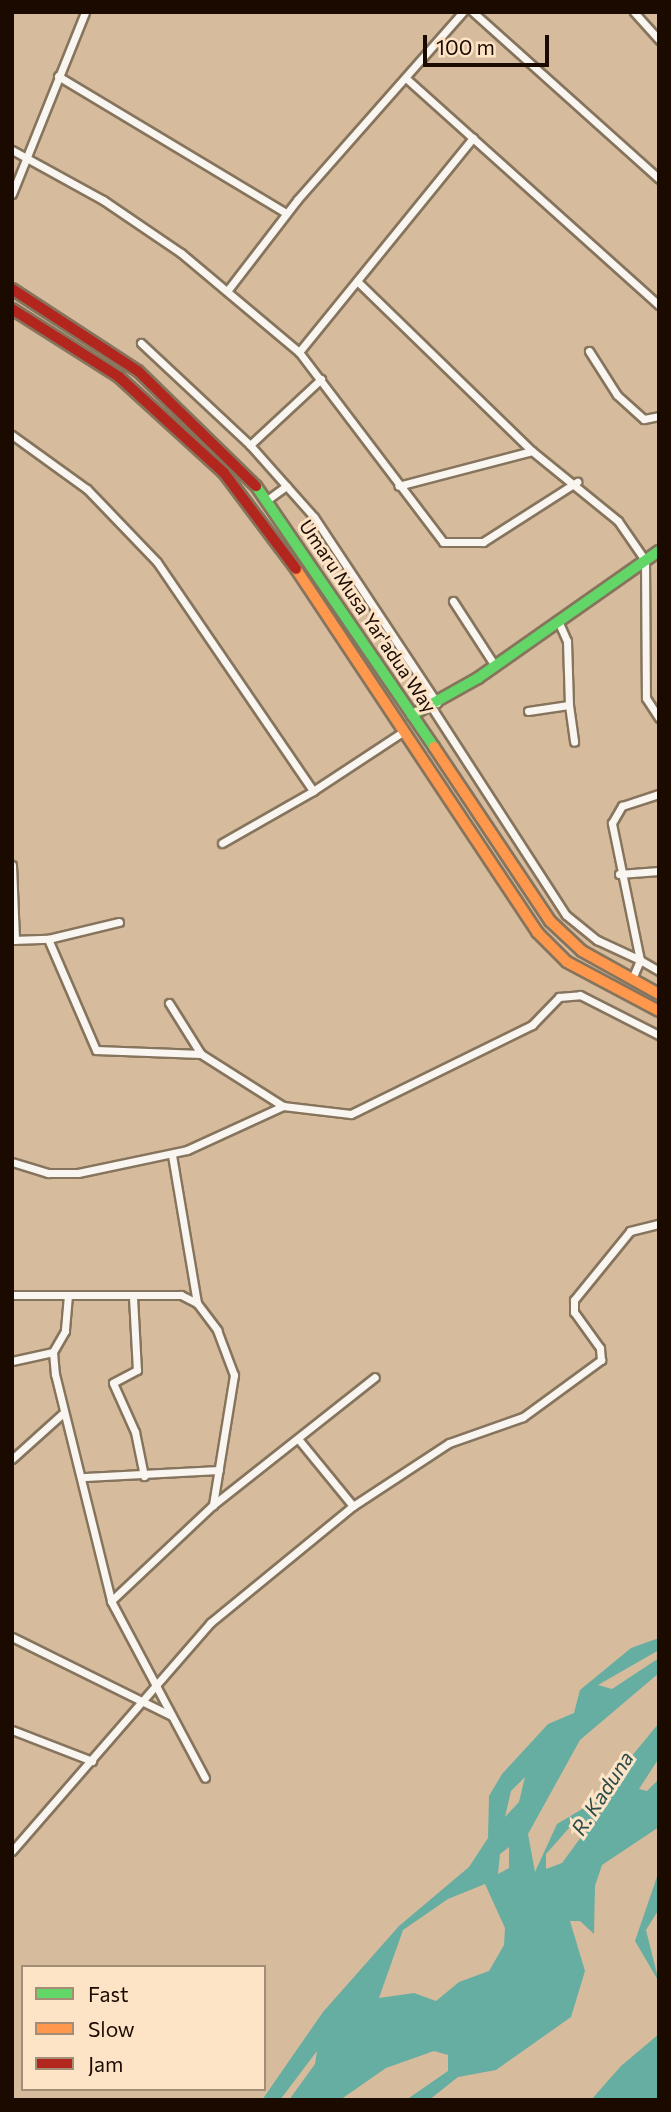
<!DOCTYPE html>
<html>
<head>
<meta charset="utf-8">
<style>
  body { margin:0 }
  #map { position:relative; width:671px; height:2112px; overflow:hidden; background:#d6bb9c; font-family:Commissioner,sans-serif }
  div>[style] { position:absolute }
  .water>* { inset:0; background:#67aea2 }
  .roads { filter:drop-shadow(2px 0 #86745d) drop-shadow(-2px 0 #86745d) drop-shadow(0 2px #86745d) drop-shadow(0 -2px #86745d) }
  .street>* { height:7px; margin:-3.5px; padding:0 3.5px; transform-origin:3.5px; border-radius:3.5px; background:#f9f5f0 }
  .fast>* { height:10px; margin:-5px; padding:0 5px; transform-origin:5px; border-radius:5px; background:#63d668 }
  .slow>* { height:10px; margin:-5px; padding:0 5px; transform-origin:5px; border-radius:5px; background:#ff974d }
  .jam>* { height:10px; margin:-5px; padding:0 5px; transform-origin:5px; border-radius:5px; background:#b3261e }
  span { translate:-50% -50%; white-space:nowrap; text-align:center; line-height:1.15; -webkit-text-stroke:6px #fde4c7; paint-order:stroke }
  .street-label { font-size:19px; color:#1b0a00 }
  .water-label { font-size:21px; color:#2a4b4a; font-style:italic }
  .frame { position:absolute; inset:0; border:14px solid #1b0a00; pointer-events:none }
  .legend { position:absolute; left:21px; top:1965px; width:245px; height:126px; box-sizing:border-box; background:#fde4c7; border:2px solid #a38d77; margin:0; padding:9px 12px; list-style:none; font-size:21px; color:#1b0a00 }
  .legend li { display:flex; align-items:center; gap:14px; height:35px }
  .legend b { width:35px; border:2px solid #a38d77 }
  .scale { position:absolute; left:423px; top:35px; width:126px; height:32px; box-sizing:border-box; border:4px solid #1b0a00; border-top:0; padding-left:9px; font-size:21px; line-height:24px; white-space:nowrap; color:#1b0a00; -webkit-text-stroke:5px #fde4c7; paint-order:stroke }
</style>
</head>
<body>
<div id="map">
  <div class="water">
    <div style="clip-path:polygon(evenodd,659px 1638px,659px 1650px,598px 1685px,612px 1689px,659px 1658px,659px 1673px,580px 1740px,528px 1834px,535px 1872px,557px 1824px,594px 1802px,659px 1723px,659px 1758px,639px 1789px,647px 1791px,659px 1779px,659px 1827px,602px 1865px,595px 1886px,594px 1934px,580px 1921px,570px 1921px,585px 1971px,571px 2017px,496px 2070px,458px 2077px,429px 2100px,406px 2100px,448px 2071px,448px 2055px,434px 2051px,386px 2068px,340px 2100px,289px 2100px,315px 2064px,317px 2051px,280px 2100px,262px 2100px,323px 2012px,399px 1926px,469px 1867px,488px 1838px,489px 1796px,502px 1774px,548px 1724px,574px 1713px,580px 1690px,631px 1648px,659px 1638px,525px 1777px,519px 1802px,505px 1817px,511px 1791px,525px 1777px,659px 1638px,577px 1819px,587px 1821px,584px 1833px,562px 1863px,546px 1869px,546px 1854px,577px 1819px,659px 1638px,509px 1847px,509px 1868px,498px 1874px,500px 1854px,509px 1847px,659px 1638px,485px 1884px,505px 1928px,504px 1945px,489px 1971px,459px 1982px,436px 2001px,414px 1993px,379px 1998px,403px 1930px,448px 1899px,485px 1884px)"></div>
    <div style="clip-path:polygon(659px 1871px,659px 1909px,646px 1930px,659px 1982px,635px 1941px)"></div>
    <div style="clip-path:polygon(659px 2034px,659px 2100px,591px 2100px,621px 2066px)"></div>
  </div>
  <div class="roads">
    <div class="street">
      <div style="left:473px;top:12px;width:250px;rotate:41.9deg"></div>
      <div style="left:634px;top:12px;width:38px;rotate:48deg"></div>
      <div style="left:58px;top:76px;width:266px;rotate:31deg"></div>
      <div style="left:408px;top:80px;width:337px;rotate:41.9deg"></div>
      <div style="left:12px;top:150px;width:104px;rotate:28.8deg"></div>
      <div style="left:103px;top:200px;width:94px;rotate:34.2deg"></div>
      <div style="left:181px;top:253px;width:154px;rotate:40deg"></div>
      <div style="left:299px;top:352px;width:238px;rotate:52.8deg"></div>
      <div style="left:443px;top:542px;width:40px"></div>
      <div style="left:483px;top:542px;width:112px;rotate:-32.6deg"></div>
      <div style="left:12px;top:194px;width:196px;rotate:-68.1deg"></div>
      <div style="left:357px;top:281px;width:244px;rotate:44.2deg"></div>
      <div style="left:532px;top:451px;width:138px;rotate:165.4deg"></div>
      <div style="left:227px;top:291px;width:115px;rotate:-52.4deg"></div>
      <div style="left:297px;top:200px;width:251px;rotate:-48.6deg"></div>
      <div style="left:141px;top:343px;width:149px;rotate:43.1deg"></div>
      <div style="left:250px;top:445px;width:96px;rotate:48.4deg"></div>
      <div style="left:314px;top:517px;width:223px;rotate:56.5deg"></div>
      <div style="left:589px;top:351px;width:52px;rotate:57.5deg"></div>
      <div style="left:617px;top:395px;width:36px;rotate:42deg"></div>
      <div style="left:644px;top:419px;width:15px;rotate:-11deg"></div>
      <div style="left:299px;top:352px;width:276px;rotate:-50.9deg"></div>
      <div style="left:12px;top:435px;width:92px;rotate:35.8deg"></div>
      <div style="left:87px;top:489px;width:101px;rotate:46.2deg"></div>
      <div style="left:157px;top:562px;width:277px;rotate:55.7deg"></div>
      <div style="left:313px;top:791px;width:109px;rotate:-33.4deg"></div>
      <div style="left:250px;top:445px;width:97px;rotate:-42.9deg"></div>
      <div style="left:532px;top:451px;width:111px;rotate:39.1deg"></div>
      <div style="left:618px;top:521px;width:47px;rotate:55.3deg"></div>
      <div style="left:645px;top:560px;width:138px;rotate:89.6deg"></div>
      <div style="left:646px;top:698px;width:24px;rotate:57deg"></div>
      <div style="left:267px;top:500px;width:24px;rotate:-36deg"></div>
      <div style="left:453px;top:601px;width:77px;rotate:57.1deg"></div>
      <div style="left:569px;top:705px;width:37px;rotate:82deg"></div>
      <div style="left:434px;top:711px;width:243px;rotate:57.1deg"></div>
      <div style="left:566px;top:915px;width:40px;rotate:39deg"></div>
      <div style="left:597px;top:940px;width:47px;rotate:24.9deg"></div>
      <div style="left:640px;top:960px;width:140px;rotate:-101.6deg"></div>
      <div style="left:612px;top:823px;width:20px;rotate:-60deg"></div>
      <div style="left:622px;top:806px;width:39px;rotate:-18deg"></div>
      <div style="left:528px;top:711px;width:41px;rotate:-8.3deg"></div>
      <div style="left:569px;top:705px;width:64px;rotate:-91.8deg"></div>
      <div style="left:567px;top:641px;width:17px;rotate:-114deg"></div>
      <div style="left:222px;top:843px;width:105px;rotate:-29.7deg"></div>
      <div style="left:12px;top:865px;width:75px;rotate:87.7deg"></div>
      <div style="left:619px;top:874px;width:40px;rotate:-4.3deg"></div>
      <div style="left:48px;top:939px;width:121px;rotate:66.6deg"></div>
      <div style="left:96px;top:1050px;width:105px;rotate:2.2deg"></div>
      <div style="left:12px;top:940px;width:36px;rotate:-2deg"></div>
      <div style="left:48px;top:939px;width:73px;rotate:-13.5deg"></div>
      <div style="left:632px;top:979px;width:21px;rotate:-67deg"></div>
      <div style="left:640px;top:960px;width:22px;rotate:30deg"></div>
      <div style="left:169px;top:1003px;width:60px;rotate:57.9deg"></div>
      <div style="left:201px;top:1054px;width:97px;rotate:32.4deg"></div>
      <div style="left:172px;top:1155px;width:150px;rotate:80.4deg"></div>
      <div style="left:12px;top:1162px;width:38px;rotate:17deg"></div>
      <div style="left:48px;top:1173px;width:30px"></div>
      <div style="left:78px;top:1173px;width:111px;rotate:-11.9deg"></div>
      <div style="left:187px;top:1150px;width:106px;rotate:-24.6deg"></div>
      <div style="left:283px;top:1106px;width:68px;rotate:6.7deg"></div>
      <div style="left:351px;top:1114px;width:202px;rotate:-26.2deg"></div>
      <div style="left:532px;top:1025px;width:39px;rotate:-46deg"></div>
      <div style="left:559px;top:997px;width:21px;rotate:-5deg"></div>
      <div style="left:580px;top:995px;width:89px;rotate:26.9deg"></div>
      <div style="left:12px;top:1295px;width:169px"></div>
      <div style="left:181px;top:1295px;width:18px;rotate:27deg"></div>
      <div style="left:197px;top:1303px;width:34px;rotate:53deg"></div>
      <div style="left:217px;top:1330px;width:48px;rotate:69.3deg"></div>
      <div style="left:234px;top:1375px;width:132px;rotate:99.2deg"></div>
      <div style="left:68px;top:1295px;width:36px;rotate:95deg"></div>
      <div style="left:65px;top:1331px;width:24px;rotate:120deg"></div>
      <div style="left:53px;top:1352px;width:22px;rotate:85deg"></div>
      <div style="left:55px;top:1374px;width:234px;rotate:76.1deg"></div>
      <div style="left:111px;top:1601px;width:200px;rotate:62deg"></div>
      <div style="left:133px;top:1297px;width:73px;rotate:86.9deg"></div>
      <div style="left:137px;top:1370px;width:27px;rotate:152deg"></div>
      <div style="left:113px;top:1383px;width:54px;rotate:65.8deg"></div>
      <div style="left:135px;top:1432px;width:45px;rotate:78.4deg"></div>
      <div style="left:12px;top:1361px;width:42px;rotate:-12.4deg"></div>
      <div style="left:299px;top:1440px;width:85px;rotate:50.7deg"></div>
      <div style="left:12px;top:1459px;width:69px;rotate:-42deg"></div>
      <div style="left:85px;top:1477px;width:134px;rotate:-3deg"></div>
      <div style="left:111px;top:1601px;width:140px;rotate:-43.3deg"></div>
      <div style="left:213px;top:1505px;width:206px;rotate:-38.3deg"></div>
      <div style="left:12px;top:1637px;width:178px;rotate:26.3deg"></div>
      <div style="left:12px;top:1730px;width:86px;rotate:21.2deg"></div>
      <div style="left:12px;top:1851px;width:302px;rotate:-49deg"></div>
      <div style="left:210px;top:1623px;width:185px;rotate:-39.3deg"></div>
      <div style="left:353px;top:1506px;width:115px;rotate:-33.3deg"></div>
      <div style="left:449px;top:1443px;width:78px;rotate:-19.4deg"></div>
      <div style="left:523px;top:1417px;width:97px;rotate:-36.2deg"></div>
      <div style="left:601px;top:1360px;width:12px;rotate:-95deg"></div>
      <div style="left:600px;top:1348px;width:44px;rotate:-125.8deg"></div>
      <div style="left:574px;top:1312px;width:12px;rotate:-90deg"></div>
      <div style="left:574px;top:1300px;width:89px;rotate:-50.9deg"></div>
      <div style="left:630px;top:1231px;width:30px;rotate:-14deg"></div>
    </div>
    <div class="fast">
      <div style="left:256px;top:486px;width:316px;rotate:55.7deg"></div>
      <div style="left:412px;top:715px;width:76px;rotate:-29.3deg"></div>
      <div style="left:478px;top:678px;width:221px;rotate:-35.1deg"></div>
    </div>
    <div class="slow">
      <div style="left:296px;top:569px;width:436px;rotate:56.4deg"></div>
      <div style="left:537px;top:932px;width:42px;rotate:45deg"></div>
      <div style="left:567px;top:962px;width:104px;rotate:28deg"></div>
      <div style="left:434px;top:747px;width:209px;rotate:56.3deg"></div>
      <div style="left:550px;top:921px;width:44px;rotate:43.2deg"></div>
      <div style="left:582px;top:951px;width:88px;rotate:29.2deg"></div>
    </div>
    <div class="jam">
      <div style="left:12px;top:289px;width:150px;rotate:33.1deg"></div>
      <div style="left:138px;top:371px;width:165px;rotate:44.3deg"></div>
      <div style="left:12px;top:309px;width:127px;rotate:32.4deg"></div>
      <div style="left:119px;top:377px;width:142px;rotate:42.4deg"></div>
      <div style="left:224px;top:473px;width:120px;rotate:53.1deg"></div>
    </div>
  </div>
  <div class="street-label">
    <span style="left:368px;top:616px;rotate:56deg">Umaru Musa Yar'adua Way</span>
  </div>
  <div class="water-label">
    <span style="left:602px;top:1793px;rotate:-57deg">R. Kaduna</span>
  </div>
  <div class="frame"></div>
  <ul class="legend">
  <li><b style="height:9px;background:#63d668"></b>Fast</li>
  <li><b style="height:9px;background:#ff974d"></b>Slow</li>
  <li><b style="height:9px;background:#b3261e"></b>Jam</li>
  </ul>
  <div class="scale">100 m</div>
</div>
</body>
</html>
